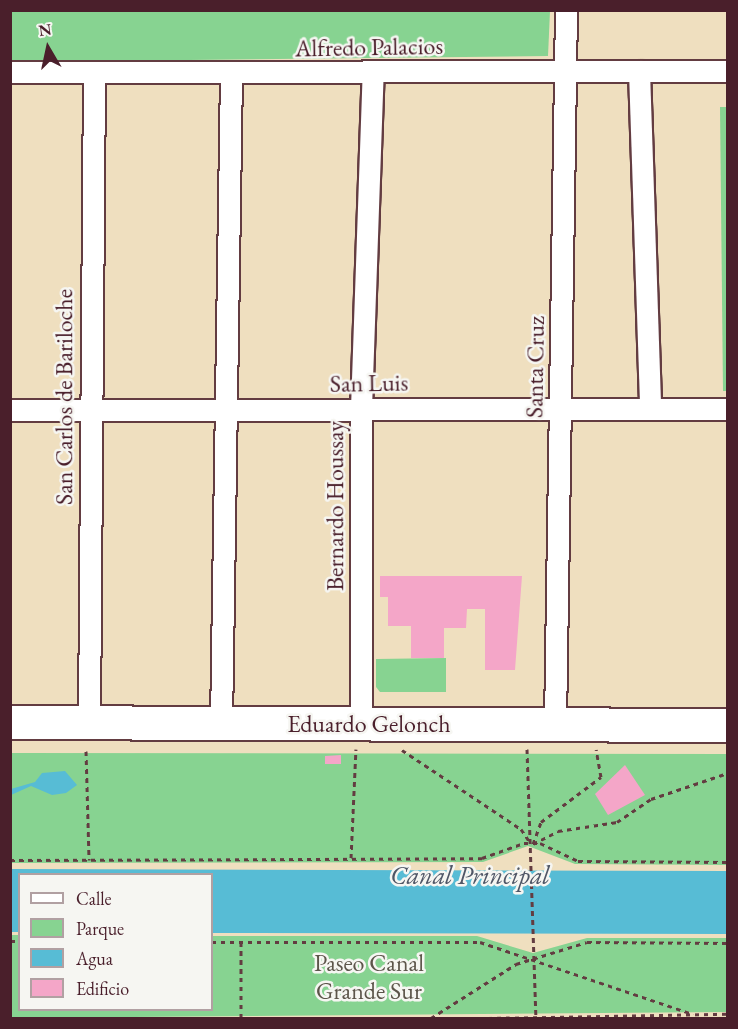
<!DOCTYPE html>
<html>
<head>
<meta charset="utf-8">
<style>
  body { margin:0 }
  #map { position:relative; width:738px; height:1029px; overflow:hidden; background:#efdfbf; font-family:"EB Garamond",serif }
  div>[style] { position:absolute }
  .green>* { inset:0; background:#87d391 }
  .water>* { inset:0; background:#57bcd5 }
  .building>* { inset:0; background:#f4a6c8 }
  .path>* { height:3px; margin-top:-1.5px; transform-origin:0; background:repeating-linear-gradient(90deg,#633c41 0 4.5px,transparent 0 9px) }
  .roads { filter:drop-shadow(2px 0 #633c41) drop-shadow(-2px 0 #633c41) drop-shadow(0 2px #633c41) drop-shadow(0 -2px #633c41) }
  .street>* { height:21px; margin:-10.5px; padding:0 10.5px; transform-origin:10.5px; border-radius:10.5px; background:#fff }
  .primary>* { height:33px; margin:-16.5px; padding:0 16.5px; transform-origin:16.5px; border-radius:16.5px; background:#fff }
  span { translate:-50% -50%; white-space:nowrap; text-align:center; line-height:1.15; -webkit-text-stroke:5px #f6f6f2; paint-order:stroke }
  .street-label { font-size:24px; color:#4a1f2b }
  .park-label { font-size:24px; color:#5c554a }
  .water-label { font-size:26px; color:#4f5666; font-style:italic }
  .frame { position:absolute; inset:0; border:12px solid #4a1f2b; pointer-events:none }
  .legend { position:absolute; left:18px; top:873px; width:195px; height:138px; box-sizing:border-box; background:#f6f6f2; border:2px solid #b1a0a2; margin:0; padding:8px 10px; list-style:none; font-size:18px; color:#4a1f2b }
  .legend li { display:flex; align-items:center; gap:12px; height:30px }
  .legend b { width:30px; border:2px solid #b1a0a2 }
  .north { position:absolute; left:18px; top:18px; width:60px; height:60px; -webkit-text-stroke:4px #f6f6f2; paint-order:stroke; rotate:351deg; font-size:16px; font-weight:700; line-height:24px; text-align:center; color:#4a1f2b }
  .north::after { content:''; display:block; margin:auto; width:21px; height:27px; background:#4a1f2b; clip-path:polygon(50% 0,100% 100%,50% 72%,0 100%) }
</style>
</head>
<body>
<div id="map">
  <div class="green">
    <div style="clip-path:polygon(10px 11px,550px 11px,548px 56px,11px 62px)"></div>
    <div style="clip-path:polygon(720px 107px,728px 107px,727px 391px,723px 391px)"></div>
    <div style="clip-path:polygon(446px 658px,446px 692px,380px 692px,376px 687px,376px 659px)"></div>
    <div style="clip-path:polygon(11px 753px,727px 754px,727px 865px,575px 864px,528px 846px,483px 862px,11px 863px)"></div>
    <div style="clip-path:polygon(11px 935px,19px 935px,20px 1010px,212px 1010px,212px 936px,477px 936px,533px 953px,587px 938px,727px 938px,727px 1012px,11px 1018px)"></div>
  </div>
  <div class="water">
    <div style="clip-path:polygon(65px 771px,77px 785px,66px 793px,52px 795px,31px 786px,11px 795px,11px 789px,35px 782px,42px 773px)"></div>
    <div style="clip-path:polygon(10px 869px,727px 871px,727px 934px,212px 933px,212px 874px,20px 874px,19px 932px,11px 932px)"></div>
  </div>
  <div class="building">
    <div style="clip-path:polygon(380px 576px,522px 576px,515px 670px,485px 670px,485px 609px,467px 609px,466px 628px,444px 628px,444px 658px,411px 658px,411px 626px,388px 626px,388px 597px,380px 597px)"></div>
    <div style="clip-path:polygon(341px 755px,341px 764px,325px 764px,325px 756px)"></div>
    <div style="clip-path:polygon(625px 765px,645px 795px,608px 815px,595px 794px)"></div>
  </div>
  <div class="path">
    <div style="left:527px;top:749px;width:267px;rotate:88.1deg"></div>
    <div style="left:402px;top:750px;width:143px;rotate:33.6deg"></div>
    <div style="left:521px;top:829px;width:18px;rotate:56deg"></div>
    <div style="left:86px;top:751px;width:109px;rotate:88.4deg"></div>
    <div style="left:533px;top:844px;width:28px;rotate:-27deg"></div>
    <div style="left:558px;top:831px;width:60px;rotate:-8.7deg"></div>
    <div style="left:617px;top:822px;width:41px;rotate:-34.1deg"></div>
    <div style="left:651px;top:799px;width:81px;rotate:-18.7deg"></div>
    <div style="left:533px;top:844px;width:23px;rotate:-70deg"></div>
    <div style="left:541px;top:822px;width:75px;rotate:-36.9deg"></div>
    <div style="left:601px;top:777px;width:28px;rotate:-100deg"></div>
    <div style="left:351px;top:858px;width:109px;rotate:-87.4deg"></div>
    <div style="left:10px;top:860px;width:472px;rotate:-0.2deg"></div>
    <div style="left:482px;top:858px;width:45px;rotate:-19.7deg"></div>
    <div style="left:524px;top:843px;width:16px"></div>
    <div style="left:540px;top:843px;width:42px;rotate:25.3deg"></div>
    <div style="left:578px;top:861px;width:150px;rotate:0.4deg"></div>
    <div style="left:10px;top:941px;width:10px"></div>
    <div style="left:212px;top:942px;width:268px"></div>
    <div style="left:480px;top:942px;width:225px;rotate:18.7deg"></div>
    <div style="left:241px;top:1018px;width:76px;rotate:-90deg"></div>
    <div style="left:431px;top:1018px;width:101px;rotate:-32.4deg"></div>
    <div style="left:516px;top:964px;width:74px;rotate:-17.2deg"></div>
    <div style="left:587px;top:942px;width:141px;rotate:0.4deg"></div>
    <div style="left:488px;top:1018px;width:240px;rotate:-1deg"></div>
  </div>
  <div class="roads">
    <div class="street">
      <div style="left:639px;top:71px;width:334px;rotate:88.1deg"></div>
      <div style="left:10px;top:72px;width:718px;rotate:-0.08deg"></div>
      <div style="left:10px;top:410px;width:718px;rotate:-0.08deg"></div>
      <div style="left:89px;top:723px;width:651px;rotate:-89.56deg"></div>
      <div style="left:221px;top:724px;width:649px;rotate:-89.12deg"></div>
      <div style="left:361px;top:724px;width:316px;rotate:-90deg"></div>
      <div style="left:361px;top:408px;width:336px;rotate:-88deg"></div>
      <div style="left:555px;top:724px;width:714px;rotate:-89.12deg"></div>
    </div>
    <div class="primary">
      <div style="left:10px;top:722px;width:718px;rotate:0.24deg"></div>
    </div>
  </div>
  <div class="street-label">
    <span style="left:369px;top:47px;rotate:-1deg">Alfredo Palacios</span>
    <span style="left:535px;top:367px;rotate:-89deg">Santa Cruz</span>
    <span style="left:369px;top:383px;rotate:-1deg">San Luis</span>
    <span style="left:64px;top:397px;rotate:-90deg">San Carlos de Bariloche</span>
    <span style="left:335px;top:506px;rotate:-90deg">Bernardo Houssay</span>
    <span style="left:369px;top:724px">Eduardo Gelonch</span>
  </div>
  <div class="park-label">
    <span style="left:369px;top:977px">Paseo Canal<br>Grande Sur</span>
  </div>
  <div class="water-label">
    <span style="left:470px;top:876px">Canal Principal</span>
  </div>
  <div class="frame"></div>
  <ul class="legend">
  <li><b style="height:8px;background:#fff"></b>Calle</li>
  <li><b style="height:16px;background:#87d391"></b>Parque</li>
  <li><b style="height:16px;background:#57bcd5"></b>Agua</li>
  <li><b style="height:16px;background:#f4a6c8"></b>Edificio</li>
  </ul>
  <div class="north">N</div>
</div>
</body>
</html>
